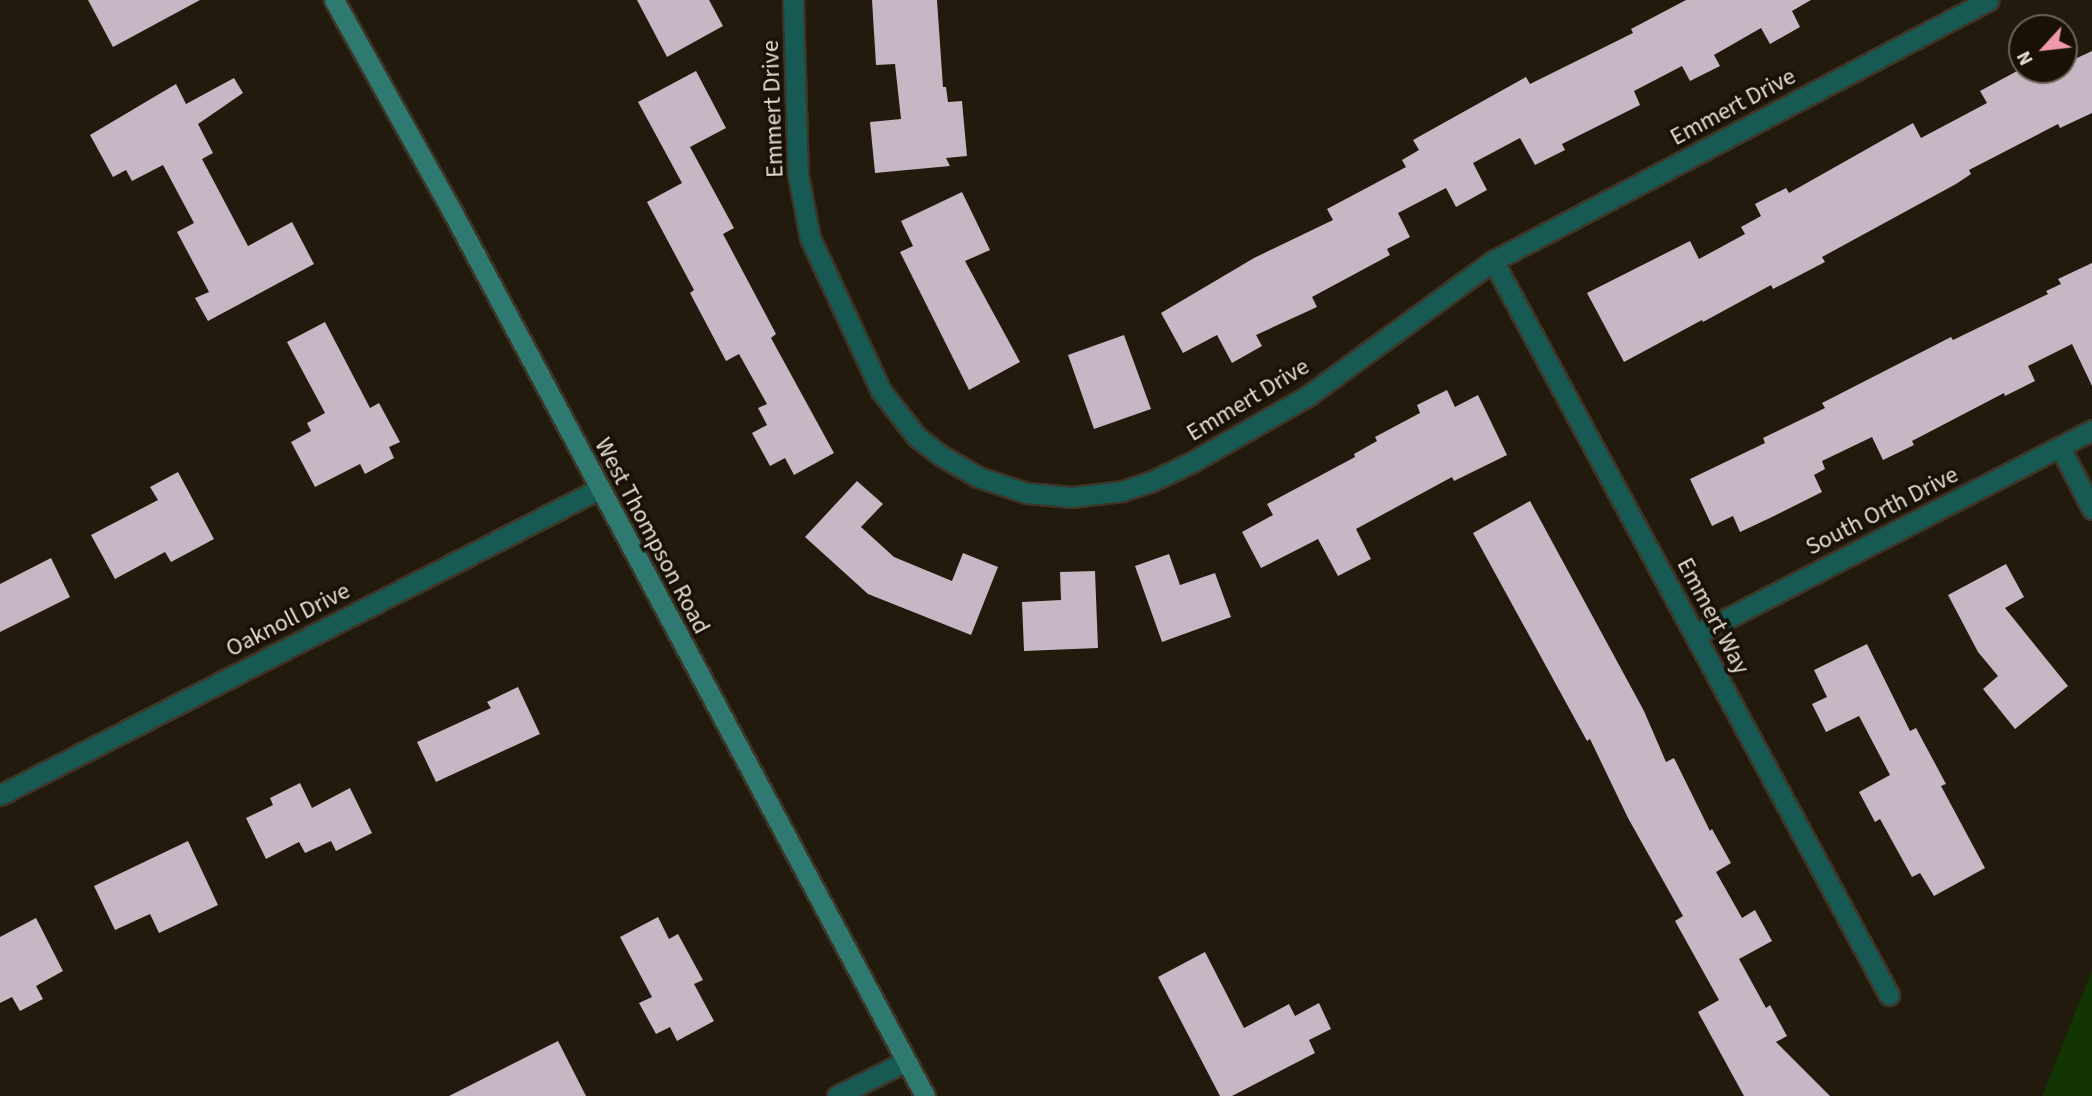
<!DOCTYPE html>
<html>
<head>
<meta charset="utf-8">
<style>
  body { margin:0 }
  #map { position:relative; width:2092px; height:1096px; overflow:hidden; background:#221a0c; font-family:"Source Sans 3",sans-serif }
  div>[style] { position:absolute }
  .green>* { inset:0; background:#133503 }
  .building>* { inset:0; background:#c7b6c3 }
  .roads { filter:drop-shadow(2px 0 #3d3528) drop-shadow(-2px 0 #3d3528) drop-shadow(0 2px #3d3528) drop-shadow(0 -2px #3d3528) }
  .minor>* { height:19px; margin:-9.5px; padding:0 9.5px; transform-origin:9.5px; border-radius:9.5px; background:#165a53 }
  .secondary>* { height:19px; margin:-9.5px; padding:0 9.5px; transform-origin:9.5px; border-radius:9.5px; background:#2e7a70 }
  span { translate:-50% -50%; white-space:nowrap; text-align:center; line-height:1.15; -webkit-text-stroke:7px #191105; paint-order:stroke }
  .street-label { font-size:24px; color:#e3ddd4 }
  .north { position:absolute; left:2008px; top:14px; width:70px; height:70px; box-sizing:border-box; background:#191105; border:2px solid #6a6358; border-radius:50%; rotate:243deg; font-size:19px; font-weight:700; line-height:28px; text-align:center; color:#e3ddd4 }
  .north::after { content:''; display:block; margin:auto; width:24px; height:32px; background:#f29aad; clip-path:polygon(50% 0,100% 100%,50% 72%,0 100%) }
</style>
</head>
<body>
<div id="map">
  <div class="green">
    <div style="clip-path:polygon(2092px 970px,2092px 1096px,2042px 1096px)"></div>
  </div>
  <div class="building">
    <div style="clip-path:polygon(88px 0,200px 0,113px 47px)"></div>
    <div style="clip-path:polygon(637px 0,709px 0,723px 26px,667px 57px)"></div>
    <div style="clip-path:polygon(872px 0,937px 0,943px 87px,946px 87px,948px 102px,962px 101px,967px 156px,946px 158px,950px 166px,875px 173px,870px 122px,901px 119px,895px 64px,876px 65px)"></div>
    <div style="clip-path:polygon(1686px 0,1811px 0,1792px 11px,1800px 27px,1770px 44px,1761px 28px,1714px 55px,1720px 66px,1690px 81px,1682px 66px,1634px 91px,1640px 105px,1562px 144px,1565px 150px,1535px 165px,1520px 138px,1473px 163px,1487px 190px,1456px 207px,1446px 188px,1398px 213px,1410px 237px,1387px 249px,1390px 255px,1312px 297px,1317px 307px,1256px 335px,1262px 346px,1232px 363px,1217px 335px,1183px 353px,1161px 313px,1254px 258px,1333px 220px,1327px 209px,1406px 167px,1402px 160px,1419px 150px,1413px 140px,1526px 77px,1530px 84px,1633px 33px,1631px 29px)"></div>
    <div style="clip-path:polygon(2092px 51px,2092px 113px,2060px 128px,2058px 124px,1969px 170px,1971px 174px,1956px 184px,1822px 257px,1825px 262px,1773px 289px,1771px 285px,1703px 322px,1702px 320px,1624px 362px,1587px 293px,1690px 241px,1699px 259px,1745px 234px,1741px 227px,1761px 216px,1755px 204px,1786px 188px,1789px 193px,1913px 123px,1921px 138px,1987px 103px,1980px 91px,2019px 70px,2064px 70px,2064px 64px)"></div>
    <div style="clip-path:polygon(696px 71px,726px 128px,690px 147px,734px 228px,723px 234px,776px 334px,771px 338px,834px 453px,794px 475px,785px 458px,770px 466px,752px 433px,767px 425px,758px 408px,767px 404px,739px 354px,726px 361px,690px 293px,694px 290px,647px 202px,682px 183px,638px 102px)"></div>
    <div style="clip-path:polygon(234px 78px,243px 93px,198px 124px,213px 153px,202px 159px,248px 246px,292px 222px,314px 264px,208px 321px,195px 298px,209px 292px,177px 232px,194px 223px,163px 165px,132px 181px,126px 170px,113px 177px,90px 135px,176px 84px,186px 104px)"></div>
    <div style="clip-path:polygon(962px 192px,990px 250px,965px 261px,1020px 362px,969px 390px,900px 252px,913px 246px,901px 221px)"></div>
    <div style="clip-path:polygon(2092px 263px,2092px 386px,2072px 344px,2028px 366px,2035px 381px,2005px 396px,2004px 393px,1912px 441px,1914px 445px,1883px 460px,1872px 437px,1822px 461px,1825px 469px,1814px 475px,1822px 492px,1772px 517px,1740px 532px,1733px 516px,1712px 526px,1690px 479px,1765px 443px,1763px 438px,1825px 408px,1822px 403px,1951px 337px,1953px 340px,2048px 294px,2046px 291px,2061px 284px,2058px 279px)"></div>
    <div style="clip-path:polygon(325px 322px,370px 408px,379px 403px,400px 442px,389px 447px,394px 458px,365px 474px,360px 464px,315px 487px,291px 442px,311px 431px,307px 423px,325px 413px,287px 342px)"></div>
    <div style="clip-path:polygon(1124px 335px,1151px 409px,1094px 429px,1068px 355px)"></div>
    <div style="clip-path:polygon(1447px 390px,1455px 407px,1478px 395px,1507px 455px,1454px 481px,1452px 477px,1356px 529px,1371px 559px,1338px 576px,1318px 539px,1261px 568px,1242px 532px,1273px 515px,1267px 504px,1355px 457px,1354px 454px,1377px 441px,1375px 437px,1420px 413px,1417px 405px)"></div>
    <div style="clip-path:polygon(178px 472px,214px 539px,171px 562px,165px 552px,115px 579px,91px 535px,158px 500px,150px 487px)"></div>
    <div style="clip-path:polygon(857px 481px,883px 504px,861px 527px,894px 557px,952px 581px,963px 553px,998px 567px,971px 635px,868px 594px,805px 537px)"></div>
    <div style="clip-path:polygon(1530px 501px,1644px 711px,1666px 762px,1674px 758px,1710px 831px,1712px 829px,1731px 863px,1716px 872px,1742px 918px,1755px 910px,1772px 941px,1739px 959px,1766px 1008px,1770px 1005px,1787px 1036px,1776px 1042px,1830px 1096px,1744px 1096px,1698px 1012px,1719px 1000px,1675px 921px,1683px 916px,1628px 818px,1590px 739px,1587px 741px,1473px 533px)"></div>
    <div style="clip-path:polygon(1169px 554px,1180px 585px,1215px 573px,1231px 617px,1162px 642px,1135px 566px)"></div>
    <div style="clip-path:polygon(51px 558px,70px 597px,0 632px,0 584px)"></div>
    <div style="clip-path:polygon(2006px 564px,2024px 597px,2005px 608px,2068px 686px,2015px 729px,1983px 689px,1998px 676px,1978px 652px,1948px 595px)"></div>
    <div style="clip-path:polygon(1095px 571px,1098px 648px,1024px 651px,1022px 602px,1061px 600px,1060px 572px)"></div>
    <div style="clip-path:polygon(1867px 644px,1910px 731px,1916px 728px,1946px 784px,1941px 786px,1985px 868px,1934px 896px,1920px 873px,1912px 877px,1880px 819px,1875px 822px,1859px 792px,1890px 775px,1859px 716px,1826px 732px,1812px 704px,1827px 697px,1814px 670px)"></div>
    <div style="clip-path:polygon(518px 687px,540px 734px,436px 782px,417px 742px,491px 708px,487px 702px)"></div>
    <div style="clip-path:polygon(300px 783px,312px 808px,350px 788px,372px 833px,336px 851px,331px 841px,305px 853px,299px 842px,266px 859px,246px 818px,273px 805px,270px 798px)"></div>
    <div style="clip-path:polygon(188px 841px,218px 905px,159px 933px,150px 914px,115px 930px,94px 886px)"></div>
    <div style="clip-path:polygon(658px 917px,669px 939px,678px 934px,703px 980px,694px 984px,714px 1021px,677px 1041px,670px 1027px,656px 1034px,639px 1003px,652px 997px,620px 937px)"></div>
    <div style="clip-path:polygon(36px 918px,63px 971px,36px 986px,43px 999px,20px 1011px,12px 997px,0 1003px,0 937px)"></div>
    <div style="clip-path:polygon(1205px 952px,1244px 1028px,1289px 1004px,1295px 1016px,1319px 1003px,1331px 1029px,1309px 1040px,1315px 1053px,1232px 1096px,1220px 1096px,1158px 977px)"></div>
    <div style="clip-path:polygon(558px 1041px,586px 1096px,449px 1096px)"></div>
  </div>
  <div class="roads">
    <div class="minor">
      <div style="left:793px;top:0;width:175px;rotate:88.4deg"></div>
      <div style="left:798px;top:175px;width:64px;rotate:79.2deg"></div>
      <div style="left:810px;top:238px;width:169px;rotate:65.1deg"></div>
      <div style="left:881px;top:391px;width:58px;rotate:52deg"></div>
      <div style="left:917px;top:437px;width:29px;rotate:38deg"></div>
      <div style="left:940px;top:455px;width:44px;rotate:30.1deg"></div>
      <div style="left:978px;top:477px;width:52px;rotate:18.1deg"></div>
      <div style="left:1027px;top:493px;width:45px;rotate:5.1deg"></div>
      <div style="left:1072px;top:497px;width:50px;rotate:-6.8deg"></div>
      <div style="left:1122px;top:491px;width:29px;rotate:-18deg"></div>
      <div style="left:1150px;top:482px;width:44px;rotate:-25.4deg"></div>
      <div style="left:1190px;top:463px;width:137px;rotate:-29.7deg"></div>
      <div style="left:1309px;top:395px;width:228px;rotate:-36.1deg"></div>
      <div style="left:1493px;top:261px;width:560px;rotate:-27.75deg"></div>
      <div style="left:1493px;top:261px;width:834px;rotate:61.65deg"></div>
      <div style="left:2060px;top:447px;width:70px;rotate:62.7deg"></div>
      <div style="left:1695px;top:635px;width:447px;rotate:-27.3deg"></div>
      <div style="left:0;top:795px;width:673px;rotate:-27.06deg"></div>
      <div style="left:837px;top:1096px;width:77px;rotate:-26.9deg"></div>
    </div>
    <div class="secondary">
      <div style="left:334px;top:0;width:244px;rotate:60.8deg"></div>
      <div style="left:453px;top:213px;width:1001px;rotate:61.87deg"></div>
    </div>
  </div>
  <div class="street-label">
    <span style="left:1733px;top:107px;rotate:-28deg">Emmert Drive</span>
    <span style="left:773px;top:109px;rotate:-92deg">Emmert Drive</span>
    <span style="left:1248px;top:400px;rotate:-31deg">Emmert Drive</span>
    <span style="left:1882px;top:511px;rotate:-27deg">South Orth Drive</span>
    <span style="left:652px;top:536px;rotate:62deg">West Thompson Road</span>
    <span style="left:1713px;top:616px;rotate:62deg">Emmert Way</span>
    <span style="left:288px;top:620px;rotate:-27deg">Oaknoll Drive</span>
  </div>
  <div class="north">N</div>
</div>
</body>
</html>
